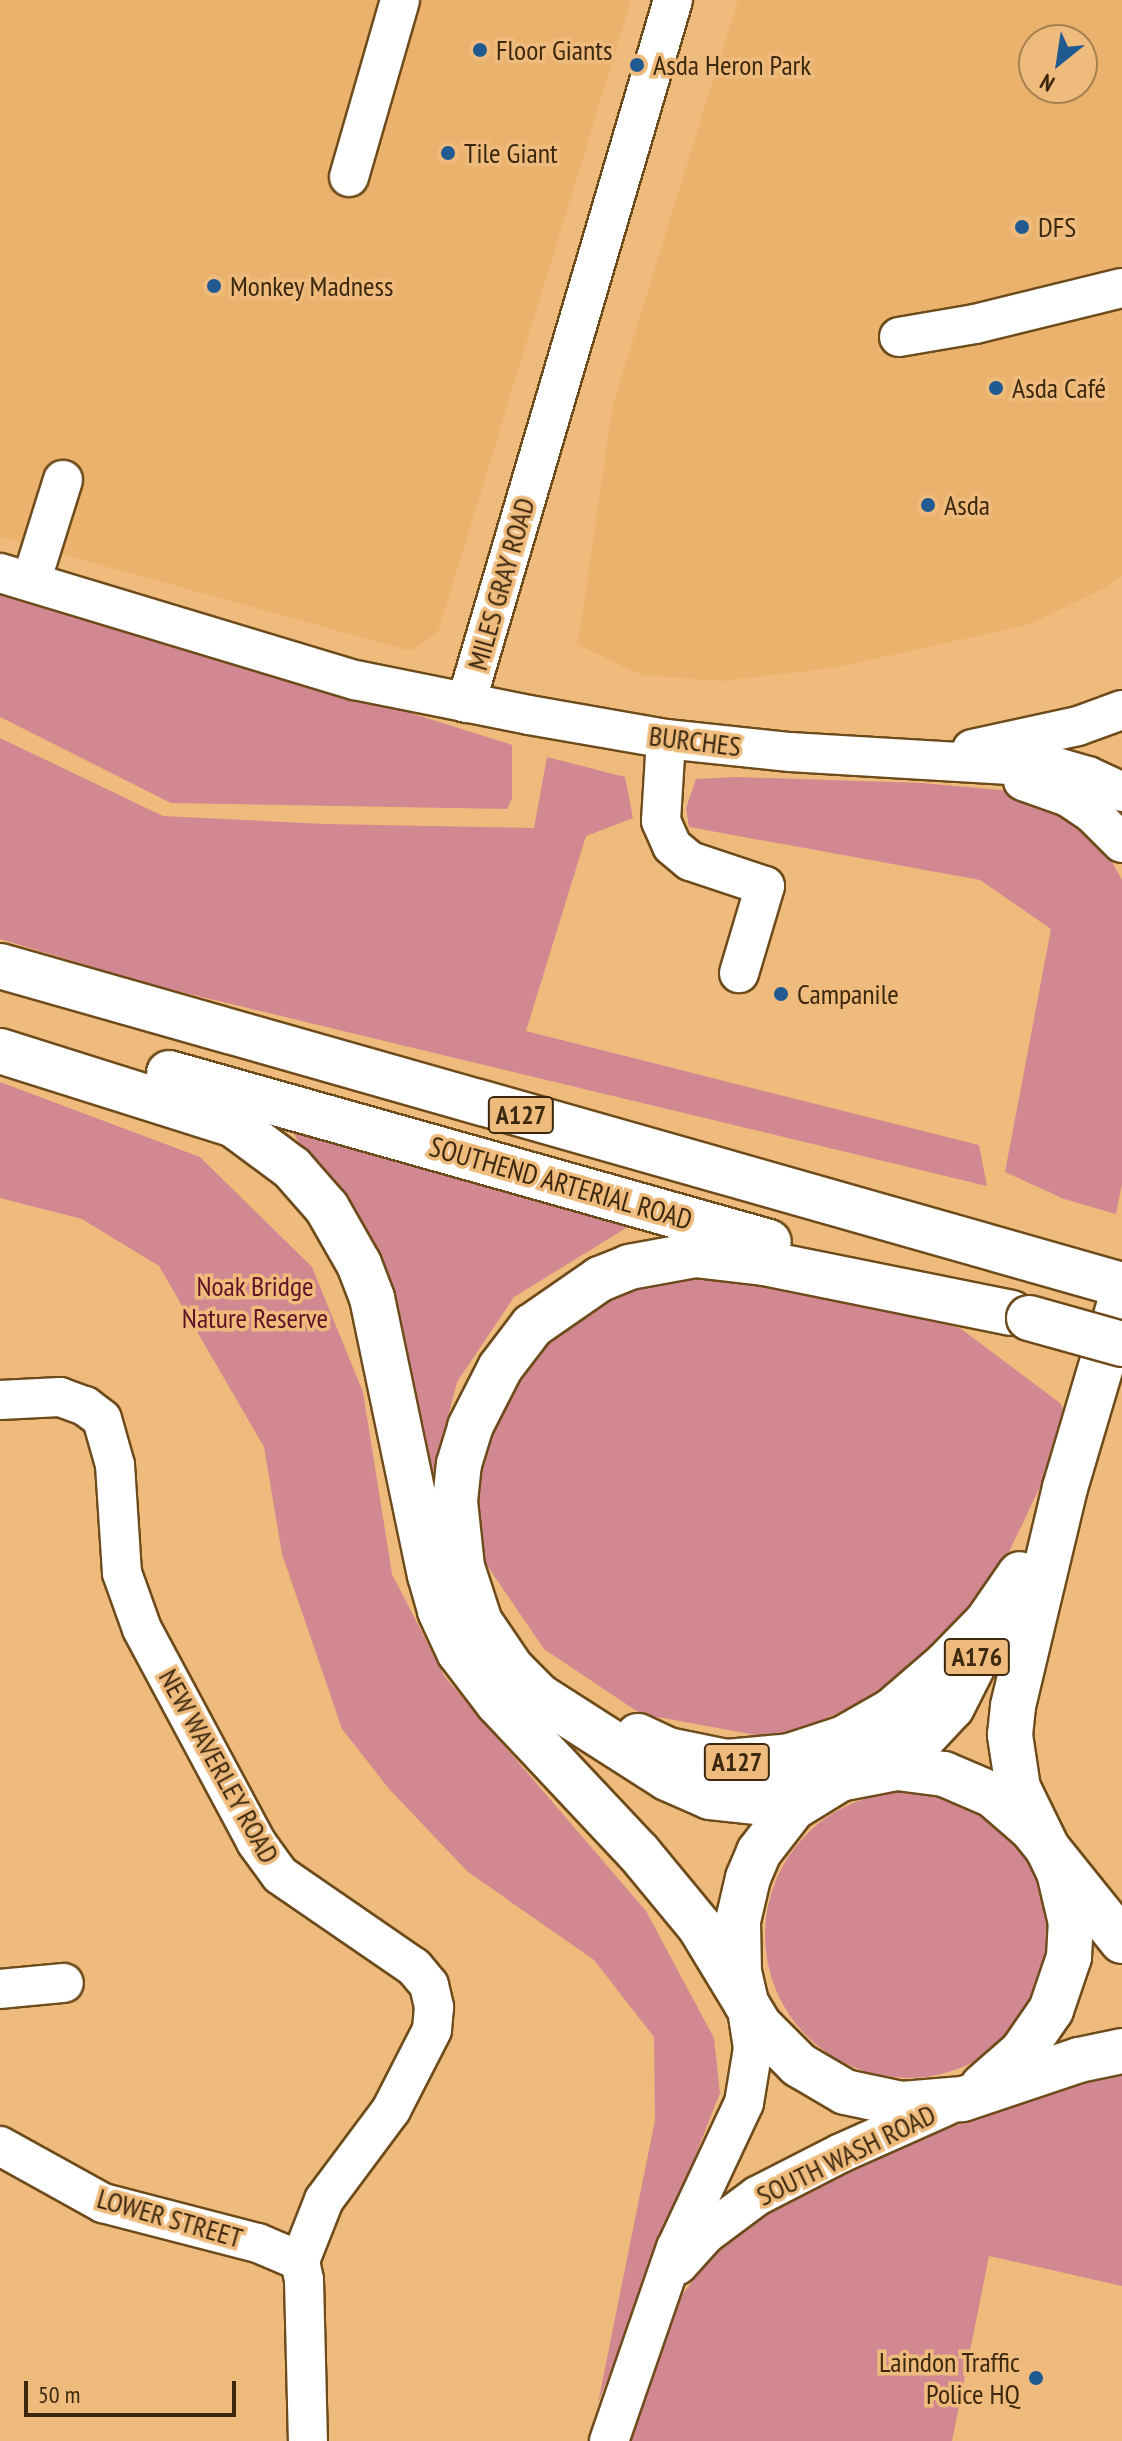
<!DOCTYPE html>
<html>
<head>
<meta charset="utf-8">
<style>
  body { margin:0 }
  #map { position:relative; width:1122px; height:2441px; overflow:hidden; background:#eebb7d; font-family:"PT Sans Narrow",sans-serif }
  div>[style] { position:absolute }
  .built>* { inset:0; background:#eab26c }
  .green>* { inset:0; background:#d28891 }
  .round { border-radius:50% }
  .roads { filter:drop-shadow(2px 0 #6e4b1b) drop-shadow(-2px 0 #6e4b1b) drop-shadow(0 2px #6e4b1b) drop-shadow(0 -2px #6e4b1b) }
  .minor>* { height:38px; margin:-19px; padding:0 19px; transform-origin:19px; border-radius:19px; background:#fff }
  .major>* { height:44px; margin:-22px; padding:0 22px; transform-origin:22px; border-radius:22px; background:#fff }
  .highway>* { height:44px; margin:-22px; padding:0 22px; transform-origin:22px; border-radius:22px; background:#fff }
  .bridges { filter:drop-shadow(2px 0 #6e4b1b) drop-shadow(-2px 0 #6e4b1b) drop-shadow(0 2px #6e4b1b) drop-shadow(0 -2px #6e4b1b) }
  .highway-bridge>* { height:44px; margin:-22px; padding:0 22px; transform-origin:22px; border-radius:22px; background:#fff }
  .dots>* { width:22px; height:22px; translate:-50% -50%; box-sizing:border-box; border:4px solid #eebb7d; border-radius:50% }
  span { translate:-50% -50%; white-space:nowrap; text-align:center; line-height:1.15; -webkit-text-stroke:7px #eebb7d; paint-order:stroke }
  .shield-label span { padding:2px 6px; background:#eebb7d; border:2px solid; border-radius:6px; -webkit-text-stroke-width:0 }
  .shield-label { font-size:26px; color:#3c280e; font-weight:700 }
  .poi-label { font-size:28px; color:#3c280e }
  .left { translate:0 -50%; text-align:left }
  .right { translate:-100% -50%; text-align:right }
  .street-label { font-size:28px; color:#3c280e }
  .park-label { font-size:28px; color:#5f1226 }
  .north { position:absolute; left:1018px; top:24px; width:80px; height:80px; box-sizing:border-box; background:#eebb7d; border:2px solid #a78051; border-radius:50%; rotate:210deg; font-size:22px; font-weight:700; line-height:32px; text-align:center; color:#3c280e }
  .north::after { content:''; display:block; margin:auto; width:28px; height:36px; background:#215991; clip-path:polygon(50% 0,100% 100%,50% 72%,0 100%) }
  .scale { position:absolute; left:24px; top:2381px; width:212px; height:36px; box-sizing:border-box; border:4px solid #3c280e; border-top:0; padding-left:10px; font-size:24px; line-height:28px; white-space:nowrap; color:#3c280e; -webkit-text-stroke:6px #eebb7d; paint-order:stroke }
</style>
</head>
<body>
<div id="map">
  <div class="built">
    <div style="clip-path:polygon(0 0,631px 0,438px 632px,411px 651px,0 537px)"></div>
    <div style="clip-path:polygon(evenodd,738px 0,1122px 0,1122px 575px,1108px 586px,1031px 624px,838px 667px,724px 681px,641px 675px,578px 645px,613px 404px,738px 0,1034px 40px,1082px 40px,1082px 88px,1034px 88px,1034px 40px)"></div>
  </div>
  <div class="green">
    <div style="clip-path:polygon(0 584px,512px 745px,512px 798px,507px 809px,171px 803px,0 717px)"></div>
    <div style="clip-path:polygon(0 738px,163px 816px,325px 824px,534px 828px,547px 757px,625px 777px,633px 818px,586px 836px,526px 1031px,979px 1145px,987px 1186px,148px 984px,0 939px)"></div>
    <div style="clip-path:polygon(736px 777px,921px 783px,1012px 791px,1098px 837px,1122px 880px,1122px 1184px,1116px 1214px,1064px 1199px,1005px 1172px,1051px 929px,980px 880px,689px 827px,686px 808px,696px 779px)"></div>
    <div style="clip-path:polygon(0 1082px,200px 1157px,312px 1267px,363px 1392px,392px 1574px,445px 1677px,646px 1911px,714px 2038px,720px 2093px,598px 2403px,655px 2120px,654px 2037px,594px 1960px,468px 1872px,390px 1790px,342px 1729px,282px 1554px,264px 1447px,159px 1266px,82px 1219px,0 1198px)"></div>
    <div style="clip-path:polygon(275px 1102px,631px 1225px,514px 1297px,457px 1382px,431px 1481px,395px 1305px)"></div>
    <div style="clip-path:polygon(680px 1268px,847px 1299px,960px 1328px,1060px 1403px,1070px 1424px,998px 1575px,903px 1685px,778px 1739px,641px 1714px,544px 1649px,484px 1561px,470px 1464px,534px 1338px)"></div>
    <div class="round" style="left:765px;top:1792px;width:286px;height:286px"></div>
    <div style="clip-path:polygon(1122px 2067px,1122px 2286px,989px 2256px,952px 2441px,627px 2441px,670px 2317px,682px 2295px,721px 2244px,776px 2202px,912px 2141px)"></div>
  </div>
  <div class="roads">
    <div class="minor">
      <div style="left:349px;top:177px;width:184px;rotate:-73.9deg"></div>
      <div style="left:899px;top:337px;width:77px;rotate:-9.7deg"></div>
      <div style="left:975px;top:324px;width:151px;rotate:-13.8deg"></div>
      <div style="left:0;top:573px;width:371px;rotate:16.8deg"></div>
      <div style="left:355px;top:680px;width:177px;rotate:11.4deg"></div>
      <div style="left:529px;top:715px;width:139px;rotate:9.9deg"></div>
      <div style="left:666px;top:739px;width:125px;rotate:6deg"></div>
      <div style="left:790px;top:752px;width:270px;rotate:3.4deg"></div>
      <div style="left:1060px;top:768px;width:29px;rotate:16deg"></div>
      <div style="left:1088px;top:776px;width:38px;rotate:25deg"></div>
      <div style="left:31px;top:582px;width:107px;rotate:-72.6deg"></div>
      <div style="left:466px;top:703px;width:733px;rotate:-73.59deg"></div>
      <div style="left:666px;top:739px;width:82px;rotate:93.5deg"></div>
      <div style="left:661px;top:821px;width:27px;rotate:66deg"></div>
      <div style="left:672px;top:846px;width:23px;rotate:40deg"></div>
      <div style="left:690px;top:861px;width:79px;rotate:18.4deg"></div>
      <div style="left:765px;top:886px;width:91px;rotate:106.6deg"></div>
      <div style="left:972px;top:749px;width:108px;rotate:-12.2deg"></div>
      <div style="left:1078px;top:726px;width:47px;rotate:-20deg"></div>
      <div style="left:1023px;top:781px;width:48px;rotate:19.6deg"></div>
      <div style="left:1068px;top:797px;width:30px;rotate:34deg"></div>
      <div style="left:1093px;top:814px;width:41px;rotate:45deg"></div>
      <div style="left:0;top:1400px;width:60px;rotate:-2.9deg"></div>
      <div style="left:60px;top:1397px;width:27px;rotate:20deg"></div>
      <div style="left:85px;top:1406px;width:21px;rotate:37deg"></div>
      <div style="left:102px;top:1419px;width:48px;rotate:74.2deg"></div>
      <div style="left:115px;top:1465px;width:108px;rotate:86.3deg"></div>
      <div style="left:122px;top:1573px;width:59px;rotate:70.3deg"></div>
      <div style="left:142px;top:1629px;width:242px;rotate:61.8deg"></div>
      <div style="left:256px;top:1842px;width:41px;rotate:54deg"></div>
      <div style="left:280px;top:1875px;width:163px;rotate:34.5deg"></div>
      <div style="left:414px;top:1967px;width:23px;rotate:50deg"></div>
      <div style="left:429px;top:1985px;width:23px;rotate:77deg"></div>
      <div style="left:434px;top:2007px;width:23px;rotate:95deg"></div>
      <div style="left:432px;top:2030px;width:90px;rotate:117.1deg"></div>
      <div style="left:391px;top:2110px;width:112px;rotate:126.7deg"></div>
      <div style="left:324px;top:2200px;width:66px;rotate:111.5deg"></div>
      <div style="left:0;top:1989px;width:64px;rotate:-5.4deg"></div>
      <div style="left:0;top:2146px;width:118px;rotate:29deg"></div>
      <div style="left:103px;top:2203px;width:160px;rotate:14.5deg"></div>
      <div style="left:258px;top:2243px;width:46px;rotate:23.2deg"></div>
      <div style="left:300px;top:2261px;width:19px;rotate:78deg"></div>
      <div style="left:304px;top:2280px;width:161px;rotate:88.6deg"></div>
      <div style="left:678px;top:2265px;width:42px;rotate:-47.9deg"></div>
      <div style="left:706px;top:2234px;width:64px;rotate:-36.7deg"></div>
      <div style="left:757px;top:2196px;width:94px;rotate:-27.1deg"></div>
      <div style="left:841px;top:2153px;width:115px;rotate:-24.1deg"></div>
      <div style="left:609px;top:2441px;width:204px;rotate:-70.9deg"></div>
      <div style="left:676px;top:2248px;width:160px;rotate:-64.9deg"></div>
      <div style="left:744px;top:2103px;width:56px;rotate:-80.7deg"></div>
      <div style="left:753px;top:2048px;width:46px;rotate:-98.8deg"></div>
    </div>
    <div class="major">
      <div style="left:868px;top:1765px;width:61px;rotate:-26.1deg"></div>
      <div style="left:923px;top:1738px;width:42px;rotate:-46.9deg"></div>
      <div style="left:952px;top:1707px;width:100px;rotate:-63.2deg"></div>
      <div style="left:1122px;top:1941px;width:144px;rotate:-128.8deg"></div>
      <div style="left:1032px;top:1829px;width:52px;rotate:-138.9deg"></div>
      <div style="left:993px;top:1795px;width:53px;rotate:-156.8deg"></div>
      <div style="left:944px;top:1774px;width:47px;rotate:-172.7deg"></div>
      <div style="left:897px;top:1768px;width:58px;rotate:169.1deg"></div>
      <div style="left:840px;top:1779px;width:55px;rotate:148.3deg"></div>
      <div style="left:793px;top:1808px;width:56px;rotate:127.7deg"></div>
      <div style="left:759px;top:1852px;width:28px;rotate:113deg"></div>
      <div style="left:748px;top:1878px;width:44px;rotate:103.1deg"></div>
      <div style="left:738px;top:1921px;width:51px;rotate:88.9deg"></div>
      <div style="left:739px;top:1972px;width:32px;rotate:77deg"></div>
      <div style="left:746px;top:2003px;width:27px;rotate:59deg"></div>
      <div style="left:760px;top:2026px;width:55px;rotate:45deg"></div>
      <div style="left:799px;top:2065px;width:53px;rotate:30.4deg"></div>
      <div style="left:845px;top:2092px;width:58px;rotate:11.9deg"></div>
      <div style="left:902px;top:2104px;width:61px;rotate:-4.7deg"></div>
      <div style="left:963px;top:2099px;width:122px;rotate:-18.6deg"></div>
      <div style="left:1079px;top:2060px;width:44px;rotate:-11.8deg"></div>
      <div style="left:983px;top:2086px;width:52px;rotate:-41.1deg"></div>
      <div style="left:1022px;top:2052px;width:51px;rotate:-55.4deg"></div>
      <div style="left:1051px;top:2010px;width:56px;rotate:-71.2deg"></div>
      <div style="left:1069px;top:1957px;width:34px;rotate:-87deg"></div>
      <div style="left:1071px;top:1923px;width:52px;rotate:-103.2deg"></div>
      <div style="left:1059px;top:1872px;width:93px;rotate:-116deg"></div>
      <div style="left:1018px;top:1788px;width:54px;rotate:-98.6deg"></div>
      <div style="left:1010px;top:1735px;width:29px;rotate:-84deg"></div>
      <div style="left:1013px;top:1706px;width:224px;rotate:-76.6deg"></div>
      <div style="left:1065px;top:1488px;width:200px;rotate:-73.5deg"></div>
    </div>
    <div class="highway">
      <div style="left:0;top:966px;width:1166px;rotate:15.87deg"></div>
      <div style="left:0;top:1051px;width:245px;rotate:17.5deg"></div>
      <div style="left:234px;top:1125px;width:72px;rotate:36.6deg"></div>
      <div style="left:292px;top:1168px;width:53px;rotate:48.8deg"></div>
      <div style="left:327px;top:1208px;width:64px;rotate:60.3deg"></div>
      <div style="left:359px;top:1264px;width:36px;rotate:69deg"></div>
      <div style="left:372px;top:1298px;width:283px;rotate:78.2deg"></div>
      <div style="left:430px;top:1575px;width:37px;rotate:74deg"></div>
      <div style="left:440px;top:1611px;width:45px;rotate:65.1deg"></div>
      <div style="left:459px;top:1652px;width:64px;rotate:52.6deg"></div>
      <div style="left:498px;top:1703px;width:206px;rotate:46.8deg"></div>
      <div style="left:639px;top:1853px;width:96px;rotate:50.5deg"></div>
      <div style="left:700px;top:1927px;width:89px;rotate:58.8deg"></div>
      <div style="left:169px;top:1073px;width:623px;rotate:15.73deg"></div>
      <div style="left:638px;top:1736px;width:33px;rotate:25deg"></div>
      <div style="left:668px;top:1750px;width:60px;rotate:11.5deg"></div>
      <div style="left:727px;top:1762px;width:63px;rotate:-5.4deg"></div>
      <div style="left:790px;top:1756px;width:57px;rotate:-18.4deg"></div>
      <div style="left:844px;top:1738px;width:56px;rotate:-29.7deg"></div>
      <div style="left:893px;top:1710px;width:69px;rotate:-40.9deg"></div>
      <div style="left:945px;top:1665px;width:60px;rotate:-45.7deg"></div>
      <div style="left:987px;top:1622px;width:58px;rotate:-55.5deg"></div>
      <div style="left:840px;top:1779px;width:52px;rotate:158.4deg"></div>
      <div style="left:792px;top:1798px;width:26px;rotate:169deg"></div>
      <div style="left:766px;top:1803px;width:56px;rotate:-173.9deg"></div>
      <div style="left:710px;top:1797px;width:47px;rotate:-156.2deg"></div>
      <div style="left:667px;top:1778px;width:152px;rotate:-147.4deg"></div>
      <div style="left:539px;top:1696px;width:38px;rotate:-135deg"></div>
      <div style="left:512px;top:1669px;width:57px;rotate:-124.2deg"></div>
      <div style="left:480px;top:1622px;width:58px;rotate:-108.1deg"></div>
      <div style="left:462px;top:1567px;width:66px;rotate:-96.1deg"></div>
      <div style="left:455px;top:1501px;width:37px;rotate:-84deg"></div>
      <div style="left:459px;top:1464px;width:39px;rotate:-73deg"></div>
      <div style="left:470px;top:1427px;width:66px;rotate:-63deg"></div>
      <div style="left:500px;top:1368px;width:53px;rotate:-52.7deg"></div>
      <div style="left:532px;top:1326px;width:83px;rotate:-34.7deg"></div>
      <div style="left:600px;top:1279px;width:31px;rotate:-22deg"></div>
      <div style="left:629px;top:1267px;width:67px;rotate:-10.3deg"></div>
      <div style="left:695px;top:1255px;width:69px;rotate:6.6deg"></div>
      <div style="left:764px;top:1263px;width:252px;rotate:11.4deg"></div>
    </div>
  </div>
  <div class="bridges">
    <div class="highway-bridge">
      <div style="left:1029px;top:1318px;width:97px;rotate:15.6deg"></div>
    </div>
  </div>
  <div class="dots">
    <div style="left:480px;top:50px;background:#215991"></div>
    <div style="left:637px;top:65px;background:#215991"></div>
    <div style="left:448px;top:153px;background:#215991"></div>
    <div style="left:1022px;top:227px;background:#215991"></div>
    <div style="left:214px;top:286px;background:#215991"></div>
    <div style="left:996px;top:388px;background:#215991"></div>
    <div style="left:928px;top:505px;background:#215991"></div>
    <div style="left:781px;top:994px;background:#215991"></div>
    <div style="left:1036px;top:2378px;background:#215991"></div>
  </div>
  <div class="shield-label">
    <span style="left:521px;top:1115px">A127</span>
    <span style="left:977px;top:1657px">A176</span>
    <span style="left:737px;top:1762px">A127</span>
  </div>
  <div class="poi-label">
    <span class="left" style="left:496px;top:50px">Floor Giants</span>
    <span class="left" style="left:653px;top:65px">Asda Heron Park</span>
    <span class="left" style="left:464px;top:153px">Tile Giant</span>
    <span class="left" style="left:1038px;top:227px">DFS</span>
    <span class="left" style="left:230px;top:286px">Monkey Madness</span>
    <span class="left" style="left:1012px;top:388px">Asda Café</span>
    <span class="left" style="left:944px;top:505px">Asda</span>
    <span class="left" style="left:797px;top:994px">Campanile</span>
    <span class="right" style="left:1020px;top:2378px">Laindon Traffic<br>Police HQ</span>
  </div>
  <div class="street-label">
    <span style="left:501px;top:584px;rotate:-74deg">MILES GRAY ROAD</span>
    <span style="left:695px;top:741px;rotate:7deg">BURCHES</span>
    <span style="left:561px;top:1183px;rotate:16deg">SOUTHEND ARTERIAL ROAD</span>
    <span style="left:219px;top:1766px;rotate:61deg">NEW WAVERLEY ROAD</span>
    <span style="left:846px;top:2155px;rotate:-26deg">SOUTH WASH ROAD</span>
    <span style="left:170px;top:2218px;rotate:16deg">LOWER STREET</span>
  </div>
  <div class="park-label">
    <span style="left:255px;top:1302px">Noak Bridge<br>Nature Reserve</span>
  </div>
  <div class="north">N</div>
  <div class="scale">50 m</div>
</div>
</body>
</html>
